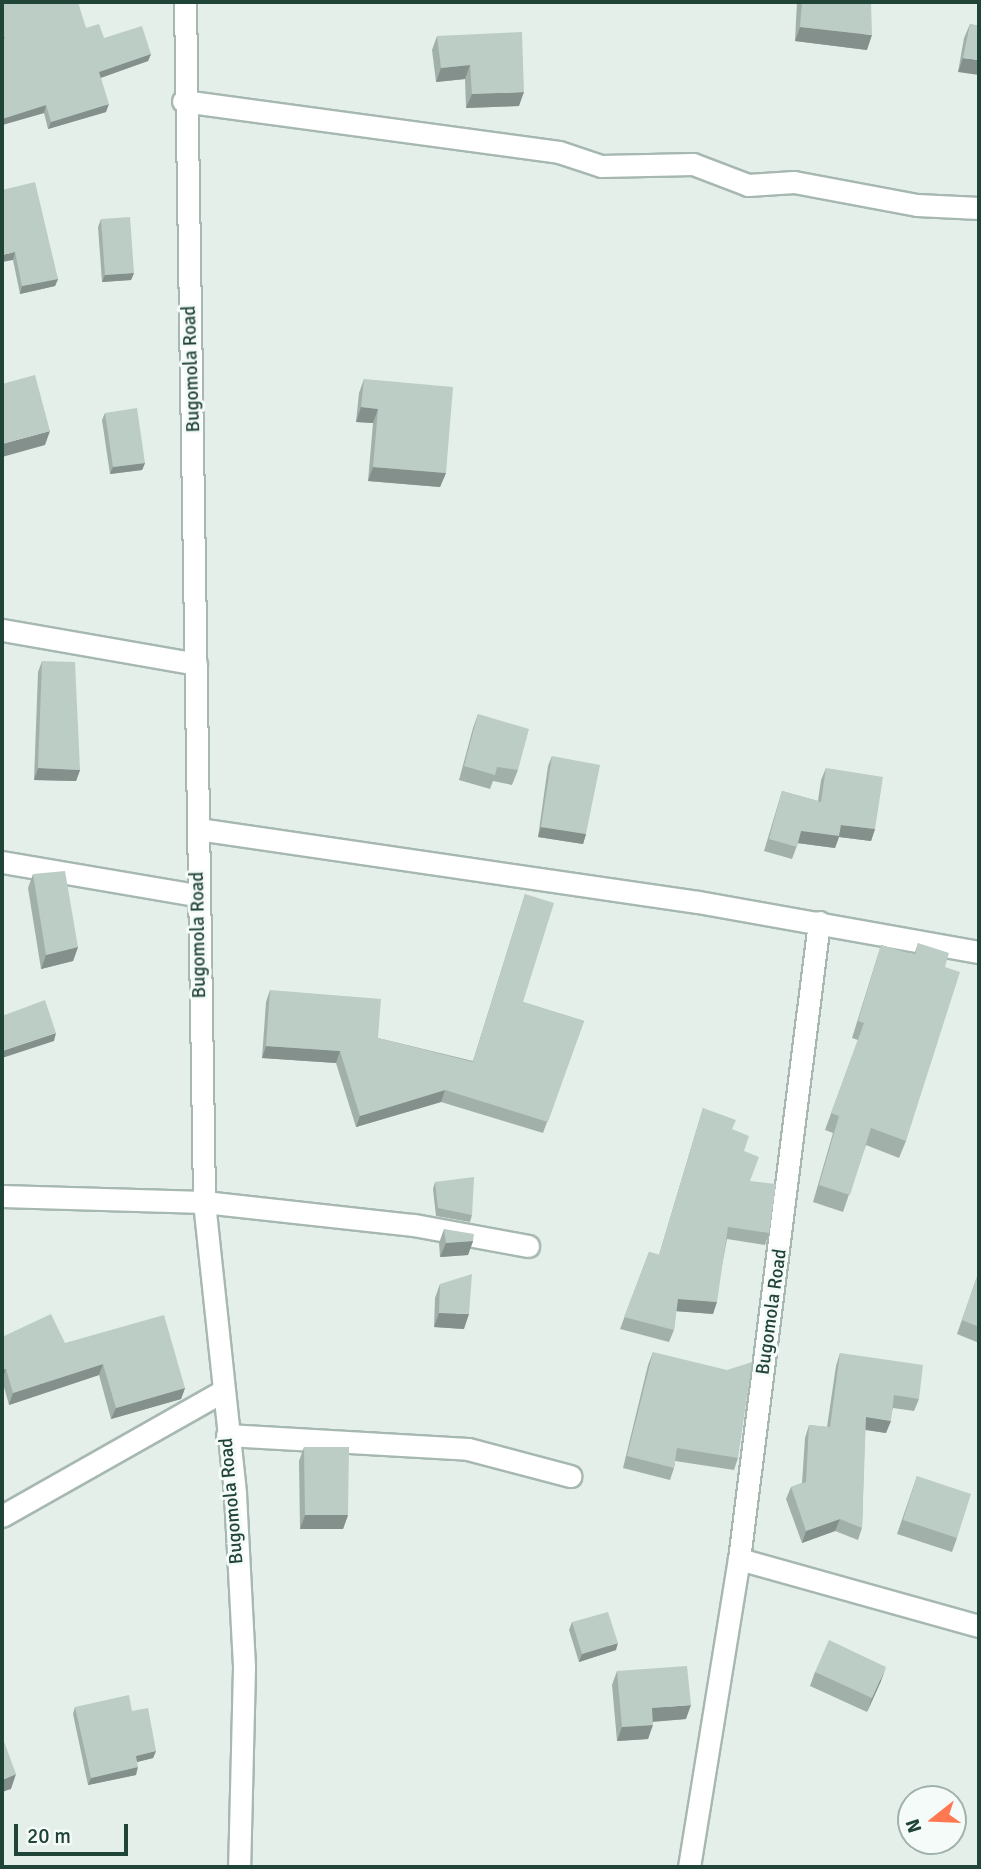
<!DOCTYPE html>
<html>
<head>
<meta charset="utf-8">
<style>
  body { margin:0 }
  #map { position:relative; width:981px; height:1869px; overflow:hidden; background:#e4efea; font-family:Signika,sans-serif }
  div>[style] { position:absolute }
  .roads { filter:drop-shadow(2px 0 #a6b8b1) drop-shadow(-2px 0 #a6b8b1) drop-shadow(0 2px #a6b8b1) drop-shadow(0 -2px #a6b8b1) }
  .minor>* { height:21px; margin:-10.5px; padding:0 10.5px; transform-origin:10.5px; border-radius:10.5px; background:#fff }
  .wall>* { inset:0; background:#a2b0aa }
  .shaded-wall>* { inset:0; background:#84908b }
  .building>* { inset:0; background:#bccdc6 }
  span { translate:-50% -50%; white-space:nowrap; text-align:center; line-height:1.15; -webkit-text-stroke:6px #f5fbf8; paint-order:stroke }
  .street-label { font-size:19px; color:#214439 }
  .frame { position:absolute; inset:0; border:4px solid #214439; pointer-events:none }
  .north { position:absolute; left:897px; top:1785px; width:70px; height:70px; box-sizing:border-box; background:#f5fbf8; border:2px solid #a0b2ac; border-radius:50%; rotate:252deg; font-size:19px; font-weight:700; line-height:28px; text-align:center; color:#214439 }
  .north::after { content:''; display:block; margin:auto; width:24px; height:32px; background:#ff7852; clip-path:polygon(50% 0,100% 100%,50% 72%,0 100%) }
  .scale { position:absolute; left:14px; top:1824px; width:114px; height:32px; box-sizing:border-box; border:4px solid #214439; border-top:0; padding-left:9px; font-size:21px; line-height:24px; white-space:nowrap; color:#214439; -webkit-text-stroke:5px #f5fbf8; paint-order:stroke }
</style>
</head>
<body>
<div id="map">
  <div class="roads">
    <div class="minor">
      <div style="left:185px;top:2px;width:1200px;rotate:89.09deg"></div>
      <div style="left:204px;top:1202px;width:294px;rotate:83.9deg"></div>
      <div style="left:235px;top:1494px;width:174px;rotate:87deg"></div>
      <div style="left:244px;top:1668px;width:199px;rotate:91.4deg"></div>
      <div style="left:183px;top:101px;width:379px;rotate:7.7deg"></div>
      <div style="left:559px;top:152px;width:44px;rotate:18.4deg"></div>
      <div style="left:601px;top:166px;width:92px;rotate:-1.2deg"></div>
      <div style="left:693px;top:164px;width:59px;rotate:20.9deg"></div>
      <div style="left:748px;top:185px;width:46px;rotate:-3.7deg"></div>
      <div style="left:794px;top:182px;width:125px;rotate:10.6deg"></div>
      <div style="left:917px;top:205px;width:62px;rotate:2.8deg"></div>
      <div style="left:2px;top:630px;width:197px;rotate:9.9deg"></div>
      <div style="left:198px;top:829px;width:505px;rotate:8.31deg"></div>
      <div style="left:698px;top:902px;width:285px;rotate:10.1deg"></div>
      <div style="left:2px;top:862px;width:197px;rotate:9.7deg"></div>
      <div style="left:2px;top:1196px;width:202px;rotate:1.7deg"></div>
      <div style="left:204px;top:1202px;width:211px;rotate:6.3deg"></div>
      <div style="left:414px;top:1225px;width:116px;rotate:10.4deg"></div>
      <div style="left:227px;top:1435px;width:241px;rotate:3.3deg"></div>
      <div style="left:468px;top:1449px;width:106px;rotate:14.8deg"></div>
      <div style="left:2px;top:1516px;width:252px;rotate:-29.5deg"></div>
      <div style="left:739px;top:1559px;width:249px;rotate:15.6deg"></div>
      <div style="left:689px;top:1867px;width:312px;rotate:-80.8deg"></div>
      <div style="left:739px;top:1559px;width:642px;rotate:-82.84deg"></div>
    </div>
  </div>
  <div class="wall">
    <div style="clip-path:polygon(2px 2px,86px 28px,104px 38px,151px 54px,148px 61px,101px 78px,106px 112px,48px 129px,44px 113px,2px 125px)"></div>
    <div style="clip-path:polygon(797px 2px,854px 2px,867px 50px,795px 41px)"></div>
    <div style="clip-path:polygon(970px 24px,979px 26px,958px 72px,964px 38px)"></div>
    <div style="clip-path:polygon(437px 36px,519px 106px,466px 108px,465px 79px,436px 82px,432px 50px)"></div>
    <div style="clip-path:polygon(2px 190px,58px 279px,55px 286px,20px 294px,13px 260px)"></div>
    <div style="clip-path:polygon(101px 219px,134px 273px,131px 280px,102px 282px,98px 227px)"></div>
    <div style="clip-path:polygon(364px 379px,446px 473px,440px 487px,368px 481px,373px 423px,356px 422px,359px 393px)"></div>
    <div style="clip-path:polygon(105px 413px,145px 463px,142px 470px,110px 474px,102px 420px)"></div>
    <div style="clip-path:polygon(42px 661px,80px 770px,76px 781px,34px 780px,38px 672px)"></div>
    <div style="clip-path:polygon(478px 714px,518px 770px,512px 785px,493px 781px,490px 789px,459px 780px,473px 728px)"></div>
    <div style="clip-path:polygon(552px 756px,586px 834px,583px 844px,538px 837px,548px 766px)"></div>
    <div style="clip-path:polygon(826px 768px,875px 829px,871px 841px,839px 837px,835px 848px,798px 843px,792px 859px,764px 851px,782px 791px,818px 801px,821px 780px)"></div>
    <div style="clip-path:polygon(33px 874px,78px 947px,73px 961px,41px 969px,28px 888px)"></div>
    <div style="clip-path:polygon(525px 894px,523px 1002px,584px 1021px,543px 1133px,441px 1102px,356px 1127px,336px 1063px,262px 1058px,266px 1002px,270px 990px,378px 1038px,473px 1061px)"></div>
    <div style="clip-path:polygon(918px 943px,945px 967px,906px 1141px,899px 1158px,866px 1145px,843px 1212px,813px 1202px,833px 1133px,825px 1130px,858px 1040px,852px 1038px,881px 945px,914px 955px)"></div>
    <div style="clip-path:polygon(703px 1108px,732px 1129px,744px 1151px,750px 1181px,769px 1233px,765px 1245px,727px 1239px,713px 1314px,676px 1311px,674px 1330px,669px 1342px,620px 1329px,649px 1252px,659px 1255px)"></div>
    <div style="clip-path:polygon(435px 1182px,472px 1215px,470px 1222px,436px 1216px,433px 1189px)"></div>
    <div style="clip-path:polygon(444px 1229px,473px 1241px,468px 1255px,440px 1257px,439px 1243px)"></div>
    <div style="clip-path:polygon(979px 1271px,979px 1343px,957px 1334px)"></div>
    <div style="clip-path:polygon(440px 1284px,464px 1329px,434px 1327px,435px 1298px)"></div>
    <div style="clip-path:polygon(2px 1337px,65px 1343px,185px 1388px,181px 1399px,111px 1419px,99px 1375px,9px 1405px,2px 1380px)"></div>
    <div style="clip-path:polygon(653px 1352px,738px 1458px,734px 1470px,675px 1461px,674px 1468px,670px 1480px,623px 1468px,648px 1365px)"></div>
    <div style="clip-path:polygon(840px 1353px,919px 1399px,914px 1411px,893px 1408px,886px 1433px,865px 1430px,862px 1528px,858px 1540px,835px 1531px,802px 1543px,786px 1499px,791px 1487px,802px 1483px,805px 1438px,809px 1425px,827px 1427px,836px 1366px)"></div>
    <div style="clip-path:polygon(304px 1447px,348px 1515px,343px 1529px,300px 1529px,299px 1461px)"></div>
    <div style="clip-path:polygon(917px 1476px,957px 1538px,952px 1552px,897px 1534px)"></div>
    <div style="clip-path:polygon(572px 1622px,616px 1650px,579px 1662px,569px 1630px)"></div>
    <div style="clip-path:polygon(617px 1671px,686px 1719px,653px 1722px,648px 1739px,617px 1741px,612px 1685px)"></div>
    <div style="clip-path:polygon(815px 1672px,881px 1681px,867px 1712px,810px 1686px)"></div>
    <div style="clip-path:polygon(75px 1707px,132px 1711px,156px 1751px,153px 1758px,137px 1762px,136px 1775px,88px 1785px,73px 1714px)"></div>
  </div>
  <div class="shaded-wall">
    <div style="clip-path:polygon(800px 27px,872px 35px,867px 50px,795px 41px)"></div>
    <div style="clip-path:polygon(151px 54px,148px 61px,97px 79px,99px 72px)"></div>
    <div style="clip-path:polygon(963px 58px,979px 60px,979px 75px,958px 72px)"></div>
    <div style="clip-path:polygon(470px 65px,465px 79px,436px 82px,441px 68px)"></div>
    <div style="clip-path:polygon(524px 92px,519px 106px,466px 108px,472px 94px)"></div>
    <div style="clip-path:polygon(109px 104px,106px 112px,48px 129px,51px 122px)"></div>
    <div style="clip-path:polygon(46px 105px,44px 113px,2px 125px,2px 119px)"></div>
    <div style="clip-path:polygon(15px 252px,13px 260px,2px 262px,2px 255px)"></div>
    <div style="clip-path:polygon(134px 273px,131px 280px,102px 282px,105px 275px)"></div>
    <div style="clip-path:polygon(58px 279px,55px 286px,20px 294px,22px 286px)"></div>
    <div style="clip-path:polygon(361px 407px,378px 409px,373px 423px,356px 422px)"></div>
    <div style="clip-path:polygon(50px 431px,45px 445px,2px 457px,2px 444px)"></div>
    <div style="clip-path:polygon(145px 463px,142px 470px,110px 474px,113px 467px)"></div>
    <div style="clip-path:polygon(373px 467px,446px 473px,440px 487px,368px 481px)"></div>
    <div style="clip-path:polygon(38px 768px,80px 770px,76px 781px,34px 780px)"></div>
    <div style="clip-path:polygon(841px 825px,875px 829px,871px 841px,839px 837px,835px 848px,797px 843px,801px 831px)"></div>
    <div style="clip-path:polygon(541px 827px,586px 834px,583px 844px,538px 837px)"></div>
    <div style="clip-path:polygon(78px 947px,73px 961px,41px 969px,46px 955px)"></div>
    <div style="clip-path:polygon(56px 1033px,54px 1041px,2px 1058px,2px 1051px)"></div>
    <div style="clip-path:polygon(266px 1046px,340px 1051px,336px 1063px,262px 1058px)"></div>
    <div style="clip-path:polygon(445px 1090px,441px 1102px,356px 1127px,360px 1116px)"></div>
    <div style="clip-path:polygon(473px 1241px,468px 1255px,440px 1257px,446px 1243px)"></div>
    <div style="clip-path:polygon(678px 1299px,717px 1302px,713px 1314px,674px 1311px)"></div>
    <div style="clip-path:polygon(439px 1313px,469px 1314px,464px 1329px,434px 1327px)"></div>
    <div style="clip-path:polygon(103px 1364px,99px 1375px,9px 1405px,13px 1393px)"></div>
    <div style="clip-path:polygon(6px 1369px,2px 1380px,2px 1370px)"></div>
    <div style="clip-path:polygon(185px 1388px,181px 1399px,111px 1419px,116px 1408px)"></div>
    <div style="clip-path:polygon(866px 1417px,891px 1421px,886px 1433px,861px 1429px)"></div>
    <div style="clip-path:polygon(305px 1515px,348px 1515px,343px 1529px,300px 1529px)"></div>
    <div style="clip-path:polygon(840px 1519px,835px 1531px,802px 1543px,806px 1531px)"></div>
    <div style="clip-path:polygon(618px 1643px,616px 1650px,579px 1662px,582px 1654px)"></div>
    <div style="clip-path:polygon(886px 1667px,881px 1681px,867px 1712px,872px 1698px)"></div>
    <div style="clip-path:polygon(691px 1705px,686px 1719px,647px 1722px,652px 1708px)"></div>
    <div style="clip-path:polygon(653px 1725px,648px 1739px,617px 1741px,622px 1727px)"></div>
    <div style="clip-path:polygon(156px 1751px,153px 1758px,133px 1763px,136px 1756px)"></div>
    <div style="clip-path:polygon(138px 1767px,136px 1775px,88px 1785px,91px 1778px)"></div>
    <div style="clip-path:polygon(16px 1774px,11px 1789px,2px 1792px,2px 1780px)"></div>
  </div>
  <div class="building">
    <div style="clip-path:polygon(2px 2px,78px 2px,86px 28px,99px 24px,104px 38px,142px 26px,151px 54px,99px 72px,109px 104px,51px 122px,46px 105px,2px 119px,2px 39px,5px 39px,2px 29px)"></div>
    <div style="clip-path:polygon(802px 2px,854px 2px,871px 3px,872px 35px,800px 27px)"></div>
    <div style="clip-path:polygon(970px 24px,979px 26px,979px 60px,963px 58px)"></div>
    <div style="clip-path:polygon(522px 32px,524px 92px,472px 94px,470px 65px,441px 68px,437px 36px)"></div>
    <div style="clip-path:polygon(35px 182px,58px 279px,22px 286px,15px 252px,2px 255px,2px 190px)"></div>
    <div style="clip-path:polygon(130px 217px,134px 273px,105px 275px,101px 219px)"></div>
    <div style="clip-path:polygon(35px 375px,50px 431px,2px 444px,2px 384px)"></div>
    <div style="clip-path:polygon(364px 379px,453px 387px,446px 473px,373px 467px,378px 409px,361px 407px)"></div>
    <div style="clip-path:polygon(137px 408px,145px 463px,113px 467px,105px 413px)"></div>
    <div style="clip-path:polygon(42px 661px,75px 662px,80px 770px,38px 768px)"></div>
    <div style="clip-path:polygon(478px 714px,529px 729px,518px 770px,497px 767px,495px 775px,464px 766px)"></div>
    <div style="clip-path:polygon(552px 756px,600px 765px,586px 834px,541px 827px)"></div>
    <div style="clip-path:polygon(826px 768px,883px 777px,875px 829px,841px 825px,839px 836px,801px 831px,797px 847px,769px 839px,782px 791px,821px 802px)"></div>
    <div style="clip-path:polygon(65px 871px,78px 947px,46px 955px,33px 874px)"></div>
    <div style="clip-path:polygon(525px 894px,554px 903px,523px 1002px,584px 1021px,548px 1122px,445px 1090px,360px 1116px,340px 1051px,266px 1046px,270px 990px,381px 999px,378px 1038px,473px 1062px)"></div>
    <div style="clip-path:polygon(918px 943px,949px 953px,945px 967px,960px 972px,906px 1141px,871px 1128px,850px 1195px,819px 1185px,839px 1116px,831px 1113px,864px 1023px,858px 1021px,881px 945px,915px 955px)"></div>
    <div style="clip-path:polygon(45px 1000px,56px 1033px,2px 1051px,2px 1016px)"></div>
    <div style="clip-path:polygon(703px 1108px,736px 1120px,732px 1129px,749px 1136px,744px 1151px,759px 1157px,750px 1181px,776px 1184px,769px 1233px,728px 1227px,717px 1302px,678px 1299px,674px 1330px,624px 1317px,649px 1252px,659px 1255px)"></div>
    <div style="clip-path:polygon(474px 1177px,472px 1215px,438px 1208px,435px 1182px)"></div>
    <div style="clip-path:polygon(444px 1229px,474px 1234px,473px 1241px,446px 1243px)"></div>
    <div style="clip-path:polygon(979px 1271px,979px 1327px,962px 1320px)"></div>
    <div style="clip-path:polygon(472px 1274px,469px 1314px,439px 1313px,440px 1284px)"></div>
    <div style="clip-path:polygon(51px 1314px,65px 1343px,164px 1315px,185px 1388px,116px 1408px,103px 1364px,13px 1393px,6px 1369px,2px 1370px,2px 1337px)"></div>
    <div style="clip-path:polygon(653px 1352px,727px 1370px,752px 1362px,738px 1458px,677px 1448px,674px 1468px,627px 1456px)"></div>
    <div style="clip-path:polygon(840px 1353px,923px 1365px,919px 1399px,894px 1395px,891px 1421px,866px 1417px,862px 1528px,840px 1519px,806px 1531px,791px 1487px,806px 1482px,809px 1425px,830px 1427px)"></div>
    <div style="clip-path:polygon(304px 1447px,349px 1447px,348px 1515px,305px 1515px)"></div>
    <div style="clip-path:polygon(917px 1476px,971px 1494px,957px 1538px,903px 1520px)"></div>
    <div style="clip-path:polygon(608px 1612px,618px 1643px,582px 1654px,572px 1622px)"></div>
    <div style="clip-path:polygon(829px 1640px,886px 1667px,872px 1698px,815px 1672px)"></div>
    <div style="clip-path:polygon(687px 1666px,691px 1705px,652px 1708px,653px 1725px,622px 1727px,617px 1671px)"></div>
    <div style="clip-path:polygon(129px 1695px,132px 1711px,148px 1708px,156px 1751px,136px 1756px,138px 1767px,91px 1778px,75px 1707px)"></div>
    <div style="clip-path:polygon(2px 1736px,16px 1774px,2px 1780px)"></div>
  </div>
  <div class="street-label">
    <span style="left:192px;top:369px;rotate:-92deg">Bugomola Road</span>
    <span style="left:199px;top:935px;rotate:-91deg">Bugomola Road</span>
    <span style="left:772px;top:1312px;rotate:-82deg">Bugomola Road</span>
    <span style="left:232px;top:1501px;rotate:-95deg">Bugomola Road</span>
  </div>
  <div class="frame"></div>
  <div class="north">N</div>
  <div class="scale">20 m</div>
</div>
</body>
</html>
